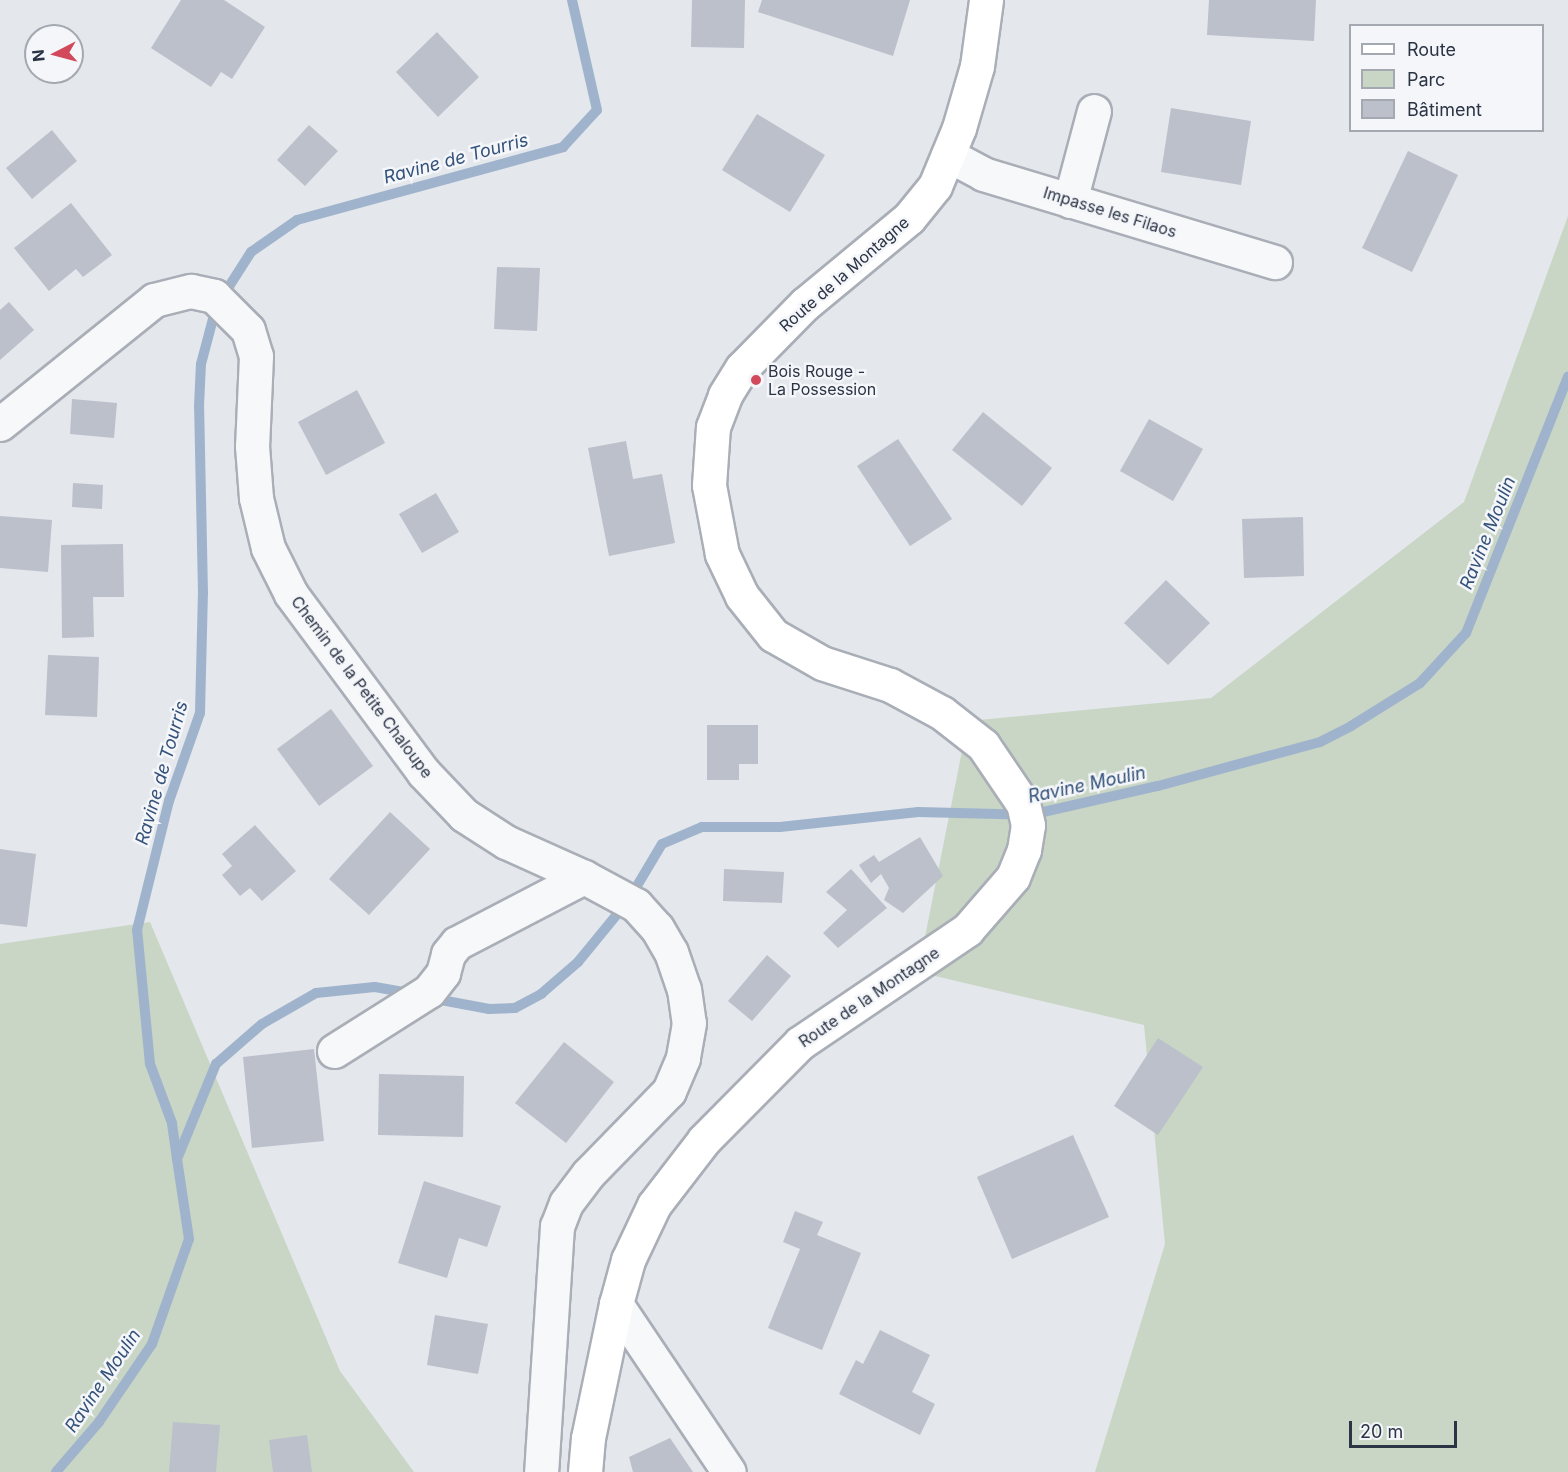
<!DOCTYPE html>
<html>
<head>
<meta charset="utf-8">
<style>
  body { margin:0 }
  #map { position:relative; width:1568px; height:1472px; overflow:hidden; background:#e4e7ec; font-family:Inter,sans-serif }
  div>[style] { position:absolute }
  .green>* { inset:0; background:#c9d6c5 }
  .stream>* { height:10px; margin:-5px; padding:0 5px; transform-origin:5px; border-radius:5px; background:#9fb4cc }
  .building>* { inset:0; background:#bbc0ca }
  .roads { filter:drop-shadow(2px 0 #a9aeb7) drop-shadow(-2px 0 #a9aeb7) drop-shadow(0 2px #a9aeb7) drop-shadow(0 -2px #a9aeb7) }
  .minor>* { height:33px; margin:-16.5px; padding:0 16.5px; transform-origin:16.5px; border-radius:16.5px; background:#f7f8fa }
  .secondary>* { height:33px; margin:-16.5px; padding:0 16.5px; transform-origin:16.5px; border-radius:16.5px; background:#fff }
  .dots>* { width:16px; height:16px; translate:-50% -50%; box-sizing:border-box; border:3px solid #f4f6f9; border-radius:50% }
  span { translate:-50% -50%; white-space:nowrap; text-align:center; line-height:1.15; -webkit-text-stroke:5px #f4f6f9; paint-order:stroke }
  .street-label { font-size:16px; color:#2b3445 }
  .poi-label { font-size:16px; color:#2b3445 }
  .left { translate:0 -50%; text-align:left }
  .water-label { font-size:18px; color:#34527a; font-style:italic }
  .legend { position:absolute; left:1349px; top:24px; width:195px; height:108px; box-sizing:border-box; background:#f4f6f9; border:2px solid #a4a8b1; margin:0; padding:8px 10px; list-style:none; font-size:18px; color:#2b3445 }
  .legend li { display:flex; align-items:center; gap:12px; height:30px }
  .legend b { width:30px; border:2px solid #a4a8b1 }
  .north { position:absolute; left:24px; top:24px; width:60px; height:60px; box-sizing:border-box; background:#f4f6f9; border:2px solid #a4a8b1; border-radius:50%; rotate:264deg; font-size:16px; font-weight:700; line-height:24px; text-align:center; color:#2b3445 }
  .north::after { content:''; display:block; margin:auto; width:21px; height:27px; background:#d1495b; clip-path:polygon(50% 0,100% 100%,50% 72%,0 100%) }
  .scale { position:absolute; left:1349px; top:1421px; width:108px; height:27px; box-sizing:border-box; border:3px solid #2b3445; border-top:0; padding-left:8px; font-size:18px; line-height:21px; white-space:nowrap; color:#2b3445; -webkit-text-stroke:4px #f4f6f9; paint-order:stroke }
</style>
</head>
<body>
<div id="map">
  <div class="green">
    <div style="clip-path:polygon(1568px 216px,1568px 1472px,1095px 1472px,1165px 1244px,1144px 1025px,918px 972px,968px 721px,1211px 698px,1464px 502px)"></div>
    <div style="clip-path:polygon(150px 922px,340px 1371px,414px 1472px,0 1472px,0 944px)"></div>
  </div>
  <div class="stream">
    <div style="left:228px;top:288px;width:43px;rotate:-57.4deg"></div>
    <div style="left:251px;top:252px;width:56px;rotate:-34.8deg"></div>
    <div style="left:297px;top:220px;width:276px;rotate:-15.3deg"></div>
    <div style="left:563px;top:147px;width:50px;rotate:-47.4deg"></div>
    <div style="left:597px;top:110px;width:113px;rotate:-102.8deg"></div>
    <div style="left:441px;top:1000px;width:49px;rotate:10.6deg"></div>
    <div style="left:489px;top:1009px;width:26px;rotate:-2deg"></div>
    <div style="left:515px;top:1008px;width:30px;rotate:-28deg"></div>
    <div style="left:541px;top:994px;width:49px;rotate:-40.9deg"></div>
    <div style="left:578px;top:962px;width:79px;rotate:-50.7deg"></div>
    <div style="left:628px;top:901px;width:66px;rotate:-59.2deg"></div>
    <div style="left:662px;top:844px;width:43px;rotate:-23deg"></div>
    <div style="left:702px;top:827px;width:78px"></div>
    <div style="left:780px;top:827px;width:139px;rotate:-6.2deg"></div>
    <div style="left:918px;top:812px;width:112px;rotate:1.5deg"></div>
    <div style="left:1030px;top:815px;width:131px;rotate:-12.8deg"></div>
    <div style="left:1158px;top:786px;width:168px;rotate:-15.2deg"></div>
    <div style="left:1320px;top:742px;width:35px;rotate:-27deg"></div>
    <div style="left:1351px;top:726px;width:81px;rotate:-31.9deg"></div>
    <div style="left:1420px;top:683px;width:68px;rotate:-47.4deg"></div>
    <div style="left:1466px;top:633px;width:276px;rotate:-68.3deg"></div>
    <div style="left:177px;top:1159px;width:36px;rotate:-98deg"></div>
    <div style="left:172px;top:1123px;width:63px;rotate:-110.4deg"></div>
    <div style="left:150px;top:1064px;width:135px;rotate:-95.5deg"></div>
    <div style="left:137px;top:930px;width:133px;rotate:-76.1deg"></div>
    <div style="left:169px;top:801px;width:93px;rotate:-70.6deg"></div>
    <div style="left:200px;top:713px;width:120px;rotate:-88.6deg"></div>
    <div style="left:203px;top:593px;width:187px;rotate:-91.2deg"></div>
    <div style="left:199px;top:406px;width:42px;rotate:-87.3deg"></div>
    <div style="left:201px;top:364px;width:47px;rotate:-75.1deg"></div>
    <div style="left:56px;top:1472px;width:66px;rotate:-49.3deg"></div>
    <div style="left:99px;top:1422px;width:94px;rotate:-55.8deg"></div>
    <div style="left:152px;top:1344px;width:111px;rotate:-70.6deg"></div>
    <div style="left:189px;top:1239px;width:81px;rotate:-98.5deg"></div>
    <div style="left:177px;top:1159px;width:103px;rotate:-67.7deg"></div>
    <div style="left:216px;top:1064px;width:61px;rotate:-41deg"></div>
    <div style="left:262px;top:1024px;width:62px;rotate:-29.9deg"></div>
    <div style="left:316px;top:993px;width:59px;rotate:-5.8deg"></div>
    <div style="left:375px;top:987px;width:36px;rotate:10deg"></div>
  </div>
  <div class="building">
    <div style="clip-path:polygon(181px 0,224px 0,265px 27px,232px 79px,221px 72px,211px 87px,151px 48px)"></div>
    <div style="clip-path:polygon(692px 0,745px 0,744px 48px,691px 47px)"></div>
    <div style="clip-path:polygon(762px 0,910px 0,893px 56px,758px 12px)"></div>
    <div style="clip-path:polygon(1209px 0,1316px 0,1314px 41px,1207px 35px)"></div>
    <div style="clip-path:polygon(437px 32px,479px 77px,438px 117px,396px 72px)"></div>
    <div style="clip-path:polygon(1171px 108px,1251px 121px,1241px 185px,1161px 172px)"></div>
    <div style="clip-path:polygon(757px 114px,825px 155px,790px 212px,722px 170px)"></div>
    <div style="clip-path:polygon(309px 125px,338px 151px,305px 186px,277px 160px)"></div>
    <div style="clip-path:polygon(52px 130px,77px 161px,32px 199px,6px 168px)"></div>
    <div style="clip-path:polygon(1408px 151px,1458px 175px,1412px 272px,1362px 248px)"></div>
    <div style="clip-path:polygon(71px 203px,112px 255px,83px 277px,76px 269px,49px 291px,14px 248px)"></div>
    <div style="clip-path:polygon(497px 267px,540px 268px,537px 331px,494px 329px)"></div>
    <div style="clip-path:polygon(9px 302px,34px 330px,0 360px,0 310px)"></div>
    <div style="clip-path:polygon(357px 390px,385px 443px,326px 475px,298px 422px)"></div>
    <div style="clip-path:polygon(72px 399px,117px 403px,114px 438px,70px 434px)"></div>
    <div style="clip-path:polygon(983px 412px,1052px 468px,1022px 506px,952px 450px)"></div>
    <div style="clip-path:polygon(1149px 419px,1203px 449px,1173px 501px,1120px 471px)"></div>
    <div style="clip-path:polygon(898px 439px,952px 519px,910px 546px,857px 466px)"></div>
    <div style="clip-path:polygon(626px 441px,633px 479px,662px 474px,675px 543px,609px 556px,588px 448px)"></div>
    <div style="clip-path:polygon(73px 483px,103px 485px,102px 509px,72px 507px)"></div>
    <div style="clip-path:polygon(436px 493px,459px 532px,422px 553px,399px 514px)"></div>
    <div style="clip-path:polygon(0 516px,52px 520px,48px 572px,0 568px)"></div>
    <div style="clip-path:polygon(1303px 517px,1304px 576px,1244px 578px,1242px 519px)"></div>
    <div style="clip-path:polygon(123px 544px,124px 597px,93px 597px,94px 637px,62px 638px,61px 545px)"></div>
    <div style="clip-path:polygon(1166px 580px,1210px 623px,1168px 665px,1124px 623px)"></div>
    <div style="clip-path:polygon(48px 655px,99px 657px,97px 717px,45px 715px)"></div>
    <div style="clip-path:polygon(331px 709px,373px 766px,319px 806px,277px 749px)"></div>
    <div style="clip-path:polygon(707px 725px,758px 725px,758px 764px,739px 764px,739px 780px,707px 780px)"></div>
    <div style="clip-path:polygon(390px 812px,430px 849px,369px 915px,329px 879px)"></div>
    <div style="clip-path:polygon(255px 825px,296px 871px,262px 901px,250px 888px,240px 896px,222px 875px,232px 866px,222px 854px)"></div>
    <div style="clip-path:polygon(920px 837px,943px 876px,903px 913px,884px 900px,889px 888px,881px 874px,871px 883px,859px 865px,874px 855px,879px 862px)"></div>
    <div style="clip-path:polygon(0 849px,36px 854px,27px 927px,0 924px)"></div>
    <div style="clip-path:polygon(724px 869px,784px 872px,782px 903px,723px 901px)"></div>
    <div style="clip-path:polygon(851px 869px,887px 908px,838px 948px,823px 933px,847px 910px,826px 892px)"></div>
    <div style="clip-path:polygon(767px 955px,791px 976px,752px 1021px,728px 1001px)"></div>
    <div style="clip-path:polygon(1158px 1038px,1203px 1067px,1158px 1135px,1114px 1106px)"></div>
    <div style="clip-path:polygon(564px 1042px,614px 1082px,566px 1143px,515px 1103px)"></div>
    <div style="clip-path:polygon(314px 1049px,324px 1141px,252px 1148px,243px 1057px)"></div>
    <div style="clip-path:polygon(379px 1074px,464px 1076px,463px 1137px,378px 1135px)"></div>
    <div style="clip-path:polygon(1073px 1135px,1109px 1217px,1012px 1259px,977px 1177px)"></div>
    <div style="clip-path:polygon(424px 1181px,501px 1206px,487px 1247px,459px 1238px,447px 1278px,398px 1263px)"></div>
    <div style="clip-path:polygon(795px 1211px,823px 1222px,817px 1235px,861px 1253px,822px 1350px,768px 1328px,800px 1249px,783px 1242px)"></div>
    <div style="clip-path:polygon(435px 1315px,488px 1324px,478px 1374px,427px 1365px)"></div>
    <div style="clip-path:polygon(880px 1330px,930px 1355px,912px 1392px,935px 1404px,920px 1435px,839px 1394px,856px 1360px,863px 1364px)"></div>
    <div style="clip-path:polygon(173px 1422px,220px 1425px,216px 1472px,169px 1472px)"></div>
    <div style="clip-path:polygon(307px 1435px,312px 1472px,273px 1472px,269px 1440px)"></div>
    <div style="clip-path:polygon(670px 1438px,693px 1472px,633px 1472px,629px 1457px)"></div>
  </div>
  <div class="roads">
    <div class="minor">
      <div style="left:948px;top:155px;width:40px;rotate:28deg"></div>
      <div style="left:983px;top:174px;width:305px;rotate:16.8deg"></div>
      <div style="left:1070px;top:201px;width:93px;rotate:-75.1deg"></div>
      <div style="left:0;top:424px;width:198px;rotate:-38.8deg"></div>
      <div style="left:154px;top:300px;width:38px;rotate:-14deg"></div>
      <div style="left:191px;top:291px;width:24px;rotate:12deg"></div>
      <div style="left:214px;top:296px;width:48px;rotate:45deg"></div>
      <div style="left:248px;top:330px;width:27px;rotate:73deg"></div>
      <div style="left:256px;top:356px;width:90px;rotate:92.5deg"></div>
      <div style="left:252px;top:446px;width:52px;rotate:85.6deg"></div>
      <div style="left:256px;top:498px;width:51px;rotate:76.5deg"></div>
      <div style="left:268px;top:548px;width:51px;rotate:63.4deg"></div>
      <div style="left:291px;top:594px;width:222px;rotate:53.4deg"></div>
      <div style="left:423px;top:772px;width:59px;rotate:46.4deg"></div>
      <div style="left:464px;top:815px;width:50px;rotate:32.7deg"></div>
      <div style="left:506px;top:842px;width:85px;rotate:24.2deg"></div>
      <div style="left:584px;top:877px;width:59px;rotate:28.3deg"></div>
      <div style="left:636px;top:905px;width:31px;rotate:48deg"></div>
      <div style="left:657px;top:928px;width:28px;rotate:60deg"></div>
      <div style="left:671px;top:952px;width:39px;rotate:71deg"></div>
      <div style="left:684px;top:989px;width:34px;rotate:82deg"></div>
      <div style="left:689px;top:1023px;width:36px;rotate:100deg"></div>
      <div style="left:683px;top:1058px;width:36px;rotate:113deg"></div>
      <div style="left:669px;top:1091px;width:116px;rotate:134.3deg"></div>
      <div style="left:588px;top:1174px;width:36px;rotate:127deg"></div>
      <div style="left:566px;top:1203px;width:25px;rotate:111deg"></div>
      <div style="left:557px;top:1226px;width:247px;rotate:93.7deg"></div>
      <div style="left:334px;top:1051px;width:112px;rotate:-32.3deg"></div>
      <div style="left:429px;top:991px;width:23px;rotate:-52deg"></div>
      <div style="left:443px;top:973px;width:20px;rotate:-75deg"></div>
      <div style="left:448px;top:954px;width:14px;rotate:-51deg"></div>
      <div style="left:457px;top:943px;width:143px;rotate:-27.5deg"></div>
      <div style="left:616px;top:1304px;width:202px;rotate:56.1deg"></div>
    </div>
    <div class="secondary">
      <div style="left:585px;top:1472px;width:34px;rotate:-85deg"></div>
      <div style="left:588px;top:1438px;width:137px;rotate:-78.2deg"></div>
      <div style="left:616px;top:1304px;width:46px;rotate:-74.7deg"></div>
      <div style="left:628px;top:1260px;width:61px;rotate:-64.7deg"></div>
      <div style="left:654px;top:1205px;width:82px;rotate:-52.4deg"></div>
      <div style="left:704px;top:1140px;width:136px;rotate:-45.3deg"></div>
      <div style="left:800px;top:1043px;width:202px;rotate:-34.1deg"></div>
      <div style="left:967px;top:930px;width:70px;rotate:-49deg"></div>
      <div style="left:1013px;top:877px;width:29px;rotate:-68deg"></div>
      <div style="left:1024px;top:850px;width:25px;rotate:-81deg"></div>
      <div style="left:1028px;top:825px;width:22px;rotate:-103deg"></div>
      <div style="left:1023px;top:804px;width:71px;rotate:-124.1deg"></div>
      <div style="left:983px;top:745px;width:52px;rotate:-142deg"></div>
      <div style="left:942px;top:713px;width:59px;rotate:-151.7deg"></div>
      <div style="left:890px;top:685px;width:71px;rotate:-162.1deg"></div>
      <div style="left:822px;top:663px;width:56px;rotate:-150.3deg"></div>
      <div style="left:773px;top:635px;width:50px;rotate:-128.5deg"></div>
      <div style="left:742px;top:596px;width:47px;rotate:-115.5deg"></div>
      <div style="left:722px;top:554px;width:70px;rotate:-100.7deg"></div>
      <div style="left:709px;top:485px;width:58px;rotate:-86.1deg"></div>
      <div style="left:713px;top:427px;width:34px;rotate:-69deg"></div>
      <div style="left:725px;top:395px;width:32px;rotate:-58deg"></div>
      <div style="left:742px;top:368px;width:90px;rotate:-45.5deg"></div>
      <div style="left:805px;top:304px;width:135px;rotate:-39.6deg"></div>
      <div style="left:909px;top:218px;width:41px;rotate:-50.9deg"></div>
      <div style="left:935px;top:186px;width:63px;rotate:-67.5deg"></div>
      <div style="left:959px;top:128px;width:65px;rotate:-73.8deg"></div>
      <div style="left:977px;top:66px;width:67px;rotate:-82.2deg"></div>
    </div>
  </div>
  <div class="dots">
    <div style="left:756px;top:380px;background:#d1495b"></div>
  </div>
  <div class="street-label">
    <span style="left:1110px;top:212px;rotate:17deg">Impasse les Filaos</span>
    <span style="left:844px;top:274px;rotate:-41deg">Route de la Montagne</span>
    <span style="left:362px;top:687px;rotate:53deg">Chemin de la Petite Chaloupe</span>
    <span style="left:869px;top:997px;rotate:-34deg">Route de la Montagne</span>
  </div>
  <div class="poi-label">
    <span class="left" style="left:768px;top:380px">Bois Rouge -<br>La Possession</span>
  </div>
  <div class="water-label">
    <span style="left:456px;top:159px;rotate:-15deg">Ravine de Tourris</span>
    <span style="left:1488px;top:533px;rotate:-68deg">Ravine Moulin</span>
    <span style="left:162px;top:773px;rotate:-74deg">Ravine de Tourris</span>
    <span style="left:1087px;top:785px;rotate:-12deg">Ravine Moulin</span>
    <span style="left:103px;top:1381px;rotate:-56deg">Ravine Moulin</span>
  </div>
  <ul class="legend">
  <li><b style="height:8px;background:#fff"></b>Route</li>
  <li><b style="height:16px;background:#c9d6c5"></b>Parc</li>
  <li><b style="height:16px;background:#bbc0ca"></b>Bâtiment</li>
  </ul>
  <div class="north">N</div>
  <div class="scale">20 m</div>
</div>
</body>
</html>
